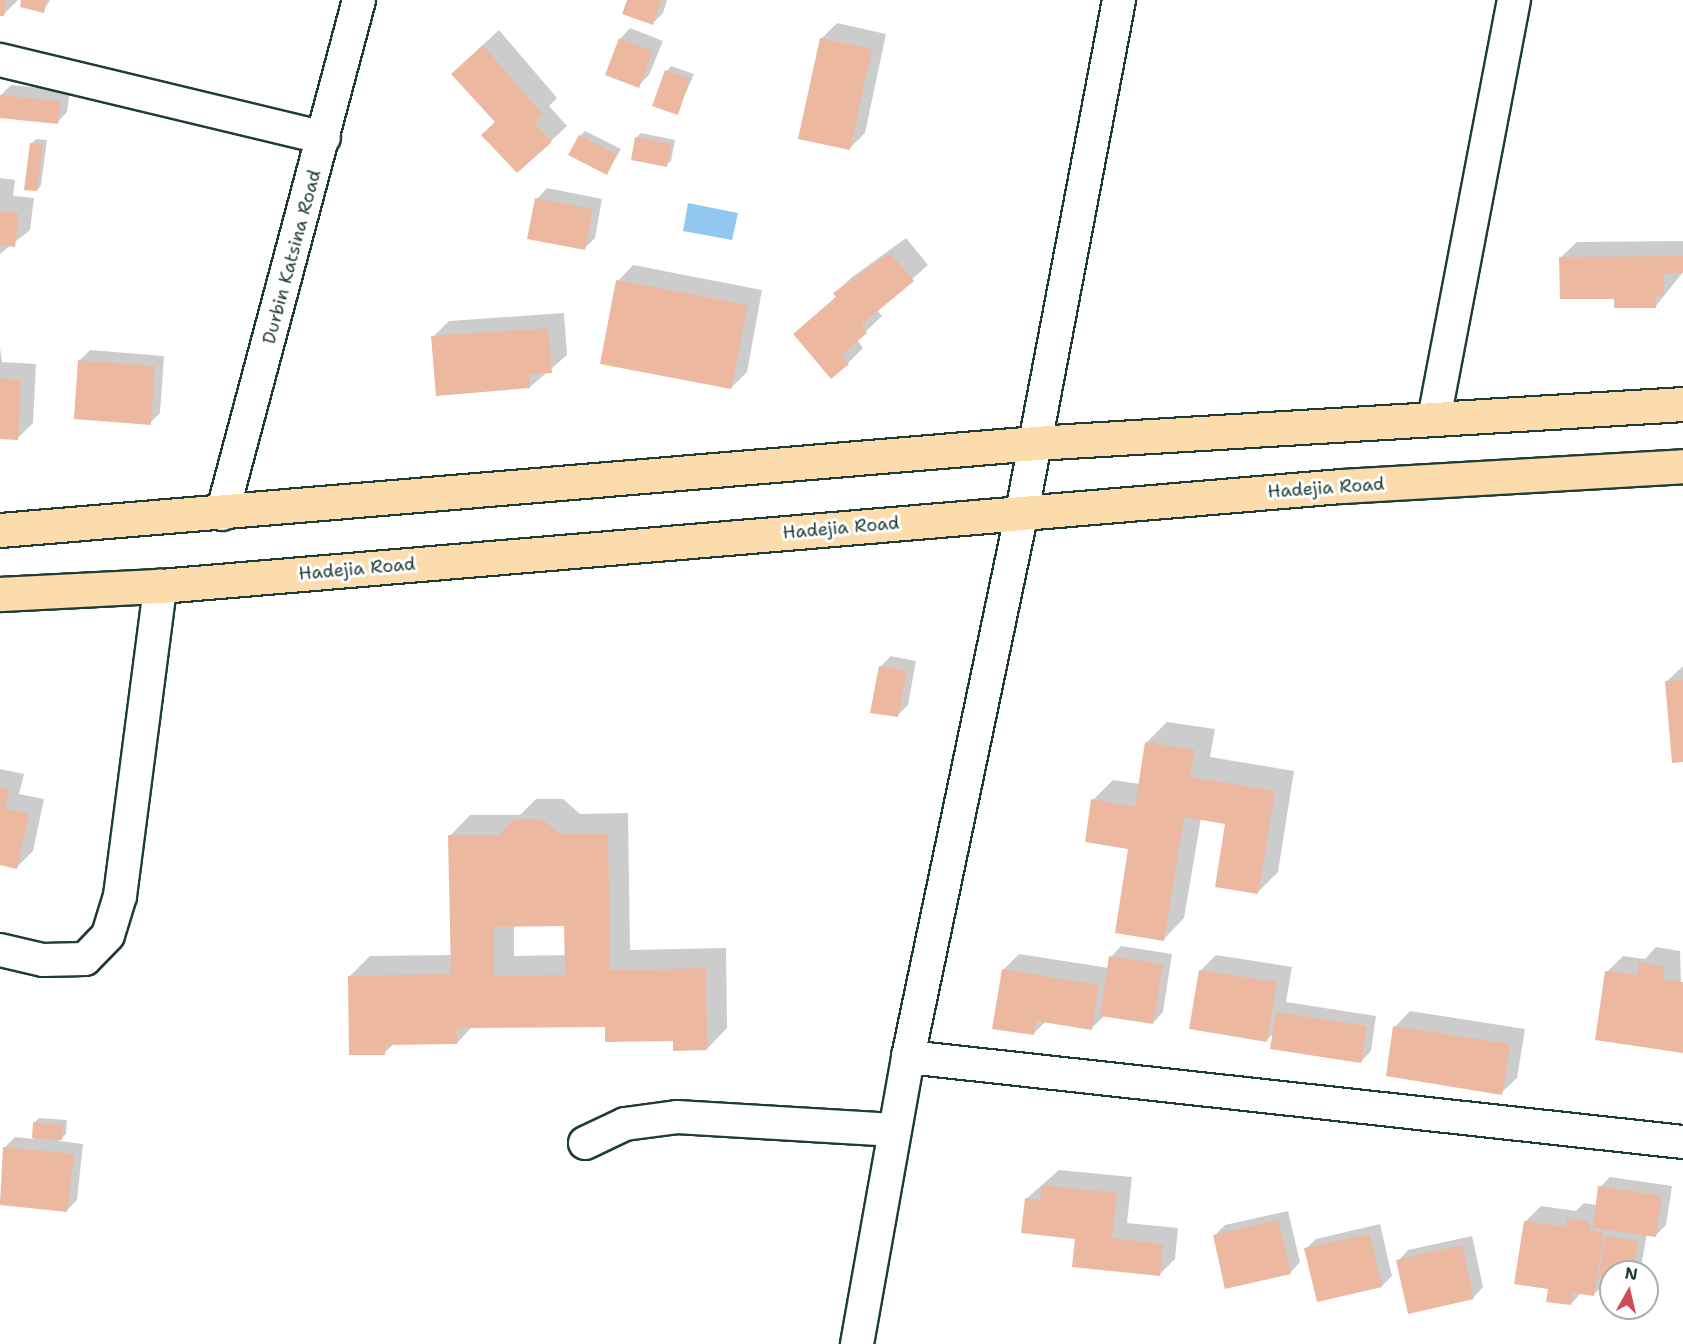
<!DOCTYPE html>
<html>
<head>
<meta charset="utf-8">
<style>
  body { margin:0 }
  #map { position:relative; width:1683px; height:1344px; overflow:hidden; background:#fff; font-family:"Shantell Sans",sans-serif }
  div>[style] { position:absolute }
  .water>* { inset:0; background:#91c8ef }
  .shadow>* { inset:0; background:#0003 }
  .building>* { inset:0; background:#edb8a0 }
  .roads { filter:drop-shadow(2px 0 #1f3d34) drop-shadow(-2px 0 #1f3d34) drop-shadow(0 2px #1f3d34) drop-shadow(0 -2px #1f3d34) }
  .street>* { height:32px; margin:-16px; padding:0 16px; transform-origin:16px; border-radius:16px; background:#fff }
  .primary>* { height:33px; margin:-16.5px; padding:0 16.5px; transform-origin:16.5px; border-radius:16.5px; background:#fcdcac }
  span { translate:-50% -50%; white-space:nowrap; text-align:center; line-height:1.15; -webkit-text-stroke:6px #fff; paint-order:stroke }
  .street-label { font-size:18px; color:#1f3d34 }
  .north { position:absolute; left:1599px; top:1260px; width:60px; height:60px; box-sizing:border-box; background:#fff; border:2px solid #a5b1ae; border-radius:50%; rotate:8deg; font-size:16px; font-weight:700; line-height:24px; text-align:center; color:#1f3d34 }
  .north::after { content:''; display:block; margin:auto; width:21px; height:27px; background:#d1495b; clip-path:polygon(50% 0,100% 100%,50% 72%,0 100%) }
</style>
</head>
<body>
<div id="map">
  <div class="water">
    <div style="clip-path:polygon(688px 203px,738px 213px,732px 240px,683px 231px)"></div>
  </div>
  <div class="shadow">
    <div style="clip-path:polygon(0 0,18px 0,3px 15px)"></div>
    <div style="clip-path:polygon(23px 0,50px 0,43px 11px)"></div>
    <div style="clip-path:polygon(628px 0,667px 0,663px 13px,653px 23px)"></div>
    <div style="clip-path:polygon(837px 23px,886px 34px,865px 133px,850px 148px,821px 39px)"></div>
    <div style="clip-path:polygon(630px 28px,663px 41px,649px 75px,638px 86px,620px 39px)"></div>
    <div style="clip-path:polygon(499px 30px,557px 98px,549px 106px,567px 126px,551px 141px,497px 121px,469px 58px)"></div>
    <div style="clip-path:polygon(671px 66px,694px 74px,677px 113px,667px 71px)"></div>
    <div style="clip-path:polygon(11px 85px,70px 91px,67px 112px,57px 123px,0 117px,1px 95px)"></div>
    <div style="clip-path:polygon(585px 131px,621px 149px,607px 173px,580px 136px)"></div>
    <div style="clip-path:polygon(641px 133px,675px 140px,671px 161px,666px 165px,636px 138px)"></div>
    <div style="clip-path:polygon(36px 139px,47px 140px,41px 185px,37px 190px,31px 144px)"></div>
    <div style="clip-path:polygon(0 178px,15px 180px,13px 196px,34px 198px,30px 230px,0 254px)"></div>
    <div style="clip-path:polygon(547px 188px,602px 199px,595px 238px,585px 248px,537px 199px)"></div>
    <div style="clip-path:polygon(906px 238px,928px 265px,877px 310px,882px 316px,857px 340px,863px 348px,848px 363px,795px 334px,837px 296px,835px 293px,851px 278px)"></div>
    <div style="clip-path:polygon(1683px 241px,1683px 272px,1656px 306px,1616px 297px,1561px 257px,1577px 242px)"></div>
    <div style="clip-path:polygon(633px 265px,762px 290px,747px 372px,731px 388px,618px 281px)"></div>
    <div style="clip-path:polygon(564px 313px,567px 355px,530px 387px,433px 337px,449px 321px)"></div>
    <div style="clip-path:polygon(0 348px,2px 362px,36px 364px,33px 423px,17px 439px,0 438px)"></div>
    <div style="clip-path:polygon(90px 350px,164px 356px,160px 413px,150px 423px,79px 361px)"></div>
    <div style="clip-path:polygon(891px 656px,916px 661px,908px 705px,897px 716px,880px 667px)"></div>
    <div style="clip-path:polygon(1683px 666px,1683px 761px,1666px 682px)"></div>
    <div style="clip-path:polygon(1167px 722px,1215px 729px,1210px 757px,1294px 771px,1278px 872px,1258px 892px,1226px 822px,1201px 818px,1184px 918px,1164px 939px,1130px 848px,1093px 800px,1113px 780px,1140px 784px,1147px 742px)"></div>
    <div style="clip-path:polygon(0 769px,24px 774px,19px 794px,44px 799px,33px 851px,17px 867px,0 863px)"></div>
    <div style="clip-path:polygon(evenodd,536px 799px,563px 799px,580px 814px,628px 813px,630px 950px,726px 948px,727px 1028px,707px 1049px,607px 1025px,472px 1027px,457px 1043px,394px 1044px,384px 1053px,349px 977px,370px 956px,452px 955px,450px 836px,470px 815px,520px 815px,536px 799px,514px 925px,566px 925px,566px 955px,514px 956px,514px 925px)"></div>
    <div style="clip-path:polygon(1121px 946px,1172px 954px,1163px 1012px,1153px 1023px,1105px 1015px,1092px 1028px,1046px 1021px,1033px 1034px,1003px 970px,1019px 954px,1109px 968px,1111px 957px)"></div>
    <div style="clip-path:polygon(1656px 947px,1680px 951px,1683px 1051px,1607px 972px,1623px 956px,1645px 959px)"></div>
    <div style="clip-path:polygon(1216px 955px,1292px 967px,1286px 1002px,1376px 1016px,1371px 1051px,1361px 1062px,1274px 1033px,1267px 1040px,1200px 971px)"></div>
    <div style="clip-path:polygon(1410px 1011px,1525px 1029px,1517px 1078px,1501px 1093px,1395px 1027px)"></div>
    <div style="clip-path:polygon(39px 1118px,67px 1120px,66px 1134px,59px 1141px,83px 1144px,77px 1200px,67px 1210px,0 1203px,5px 1147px,15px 1137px,33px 1139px,34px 1123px)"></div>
    <div style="clip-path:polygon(1059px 1170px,1132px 1177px,1127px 1223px,1178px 1228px,1175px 1259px,1159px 1275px,1077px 1238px,1026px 1199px)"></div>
    <div style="clip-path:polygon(1610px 1177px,1672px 1186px,1666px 1225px,1655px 1236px,1647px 1234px,1640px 1272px,1611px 1272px,1611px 1278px,1594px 1294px,1582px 1292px,1571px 1304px,1550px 1288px,1525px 1222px,1541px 1206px,1576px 1211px,1584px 1203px,1597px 1205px,1600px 1187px)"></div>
    <div style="clip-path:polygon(1288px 1211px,1300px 1262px,1290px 1273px,1214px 1236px,1225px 1225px)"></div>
    <div style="clip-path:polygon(1380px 1224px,1392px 1276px,1382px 1286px,1306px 1249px,1316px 1239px)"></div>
    <div style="clip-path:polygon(1472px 1236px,1483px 1287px,1473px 1298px,1398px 1261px,1408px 1250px)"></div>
  </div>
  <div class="building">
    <div style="clip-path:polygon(0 0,6px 0,4px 16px,0 16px)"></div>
    <div style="clip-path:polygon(21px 0,47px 0,44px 13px,20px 7px)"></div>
    <div style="clip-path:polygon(627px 0,661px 0,653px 25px,622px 14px)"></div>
    <div style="clip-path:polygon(619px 38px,653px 51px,639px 88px,605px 75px)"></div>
    <div style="clip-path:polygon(820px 38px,872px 49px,850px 150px,798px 139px)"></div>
    <div style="clip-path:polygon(483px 45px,543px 115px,534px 123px,552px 142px,517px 173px,481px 135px,495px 122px,451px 74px)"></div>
    <div style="clip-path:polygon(665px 70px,690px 79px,678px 115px,652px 106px)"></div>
    <div style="clip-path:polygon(0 95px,60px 101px,58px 124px,0 118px)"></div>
    <div style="clip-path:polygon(579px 135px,617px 154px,607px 175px,568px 155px)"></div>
    <div style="clip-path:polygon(635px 137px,671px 144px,667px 167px,631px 160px)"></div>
    <div style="clip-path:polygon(30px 143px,43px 144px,37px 191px,24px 190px)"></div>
    <div style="clip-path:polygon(535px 198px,593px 209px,585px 250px,527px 239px)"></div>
    <div style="clip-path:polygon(0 211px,19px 214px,15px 247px,0 245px)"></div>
    <div style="clip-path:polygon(890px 253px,914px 281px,861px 325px,867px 333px,841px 355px,849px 364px,831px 379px,793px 334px,836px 297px,833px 293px)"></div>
    <div style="clip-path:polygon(1683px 256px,1683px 273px,1664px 274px,1664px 296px,1656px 295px,1656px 308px,1614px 308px,1614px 299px,1560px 299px,1559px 257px)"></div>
    <div style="clip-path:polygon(616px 280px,748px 305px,731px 389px,600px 364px)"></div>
    <div style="clip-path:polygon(548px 328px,552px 373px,529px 374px,530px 388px,436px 396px,431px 336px)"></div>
    <div style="clip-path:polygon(78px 360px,155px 366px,151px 425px,74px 419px)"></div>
    <div style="clip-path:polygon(0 378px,21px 380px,18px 440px,0 439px)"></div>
    <div style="clip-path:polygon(879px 666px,907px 671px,898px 717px,870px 713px)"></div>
    <div style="clip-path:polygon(1683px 680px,1683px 762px,1672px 763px,1665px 681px)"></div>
    <div style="clip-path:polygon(1145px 742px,1195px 750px,1190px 777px,1275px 791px,1258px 894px,1215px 887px,1225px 824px,1184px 817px,1164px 941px,1115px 933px,1128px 849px,1085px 842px,1091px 799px,1135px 807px)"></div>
    <div style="clip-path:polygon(0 788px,9px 790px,5px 809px,29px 814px,17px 869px,0 865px)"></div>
    <div style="clip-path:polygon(evenodd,514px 819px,542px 819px,559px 833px,608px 833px,610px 970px,706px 968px,707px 1050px,673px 1051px,673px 1041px,605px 1042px,605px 1027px,457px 1028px,457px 1044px,385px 1045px,385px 1055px,349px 1055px,348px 976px,451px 974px,448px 835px,499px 835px,514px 819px,564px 926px,565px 975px,494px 976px,494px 927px,564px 926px)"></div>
    <div style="clip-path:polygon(1109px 956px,1163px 964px,1153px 1024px,1100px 1016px)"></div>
    <div style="clip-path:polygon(1639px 962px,1665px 966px,1663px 979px,1683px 982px,1683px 1053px,1595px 1040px,1605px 971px,1638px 975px)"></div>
    <div style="clip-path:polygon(1002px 969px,1099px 985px,1092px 1030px,1036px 1021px,1034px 1035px,992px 1029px)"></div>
    <div style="clip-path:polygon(1199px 970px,1277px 982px,1267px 1042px,1189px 1029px)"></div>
    <div style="clip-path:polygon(1276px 1012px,1367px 1026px,1361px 1063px,1270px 1049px)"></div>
    <div style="clip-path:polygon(1393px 1026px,1510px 1044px,1502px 1095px,1386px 1076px)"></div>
    <div style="clip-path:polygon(33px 1122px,63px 1125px,62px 1140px,32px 1138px)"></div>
    <div style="clip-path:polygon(3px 1147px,74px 1154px,67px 1212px,0 1205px)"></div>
    <div style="clip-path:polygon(1042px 1185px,1117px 1193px,1112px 1238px,1163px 1244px,1160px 1276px,1072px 1267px,1075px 1239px,1021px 1233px,1025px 1198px,1040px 1200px)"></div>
    <div style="clip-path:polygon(1598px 1186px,1662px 1196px,1656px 1237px,1593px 1228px)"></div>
    <div style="clip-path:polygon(1567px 1218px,1590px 1222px,1589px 1230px,1604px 1233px,1594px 1296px,1573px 1293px,1571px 1305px,1546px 1302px,1548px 1289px,1514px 1284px,1524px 1221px,1566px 1227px)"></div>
    <div style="clip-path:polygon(1278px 1220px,1291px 1274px,1225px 1289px,1213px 1235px)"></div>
    <div style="clip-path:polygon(1370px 1234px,1382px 1287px,1317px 1302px,1304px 1248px)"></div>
    <div style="clip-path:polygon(1605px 1236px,1638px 1241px,1634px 1272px,1611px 1272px,1611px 1279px,1598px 1277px)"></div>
    <div style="clip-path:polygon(1462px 1245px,1474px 1299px,1408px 1314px,1396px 1260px)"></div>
  </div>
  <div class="roads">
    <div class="street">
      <div style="left:0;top:60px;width:333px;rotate:13.5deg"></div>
      <div style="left:1434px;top:419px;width:427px;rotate:-79.2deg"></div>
      <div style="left:222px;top:514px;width:532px;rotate:-75.08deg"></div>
      <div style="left:0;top:950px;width:44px;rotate:13.1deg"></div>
      <div style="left:43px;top:960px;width:42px;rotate:-1.4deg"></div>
      <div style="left:85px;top:959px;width:33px;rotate:-46deg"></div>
      <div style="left:108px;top:935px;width:41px;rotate:-72.9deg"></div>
      <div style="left:120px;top:896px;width:313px;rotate:-82.6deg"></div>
      <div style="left:908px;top:1057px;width:780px;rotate:6.26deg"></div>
      <div style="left:585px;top:1143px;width:44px;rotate:-25.4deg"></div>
      <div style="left:625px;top:1124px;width:52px;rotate:-7.7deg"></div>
      <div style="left:677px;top:1117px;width:218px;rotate:3.4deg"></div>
      <div style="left:857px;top:1344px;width:291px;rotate:-79.9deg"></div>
      <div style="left:908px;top:1057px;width:557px;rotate:-78.19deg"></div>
      <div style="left:1022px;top:512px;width:521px;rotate:-79.27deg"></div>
    </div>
    <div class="primary">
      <div style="left:0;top:530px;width:1039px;rotate:-4.8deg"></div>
      <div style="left:1035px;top:443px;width:649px;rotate:-3.44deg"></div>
      <div style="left:0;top:594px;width:160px;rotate:-2.9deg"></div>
      <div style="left:160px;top:586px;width:1185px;rotate:-4.84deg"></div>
      <div style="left:1341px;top:486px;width:343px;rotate:-3.3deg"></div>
    </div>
  </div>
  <div class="street-label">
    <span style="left:292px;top:257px;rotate:-75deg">Durbin Katsina Road</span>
    <span style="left:1326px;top:488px;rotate:-4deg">Hadejia Road</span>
    <span style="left:841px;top:528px;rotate:-5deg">Hadejia Road</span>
    <span style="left:357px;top:569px;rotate:-5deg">Hadejia Road</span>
  </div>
  <div class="north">N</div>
</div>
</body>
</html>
